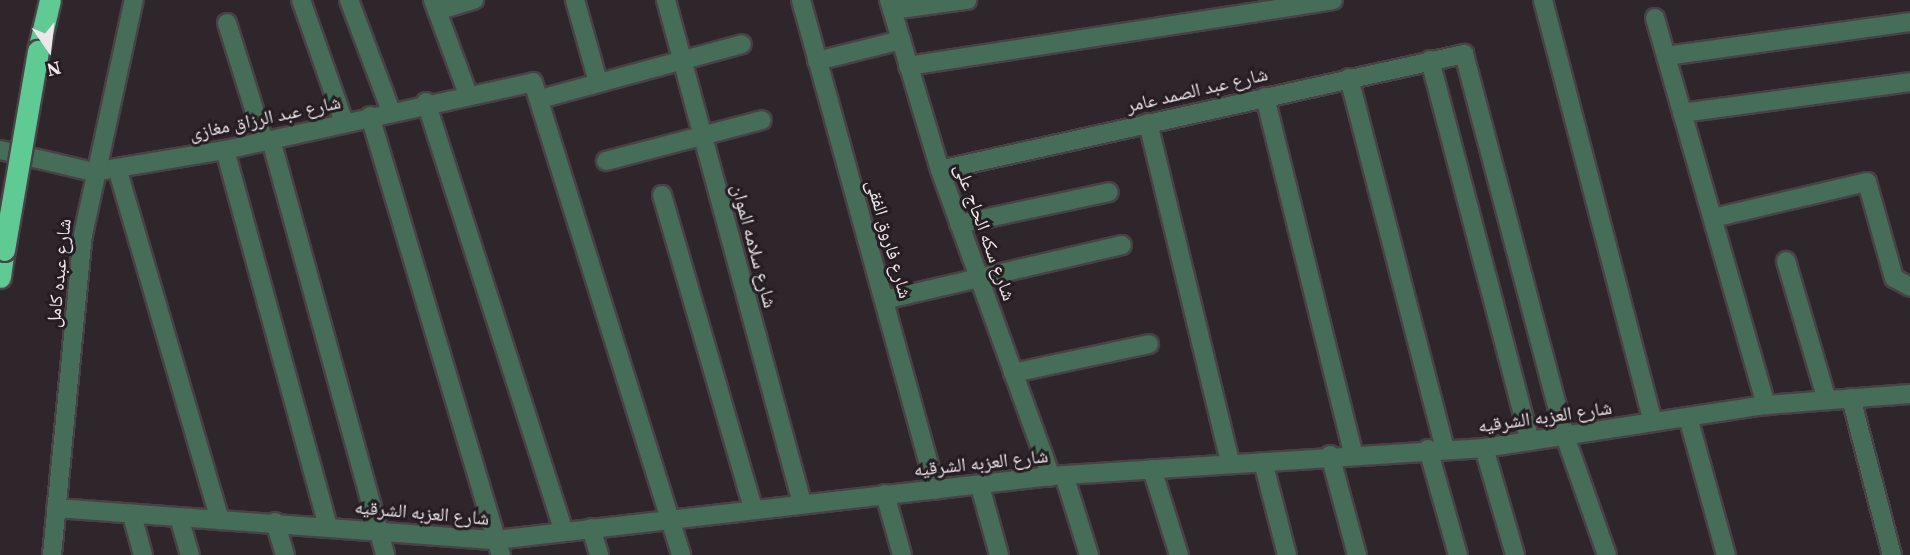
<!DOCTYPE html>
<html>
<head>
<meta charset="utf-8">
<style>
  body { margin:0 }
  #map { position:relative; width:1910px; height:555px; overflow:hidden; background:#2f262b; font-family:"Source Serif 4","Noto Naskh Arabic",serif }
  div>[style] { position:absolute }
  .roads { filter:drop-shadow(2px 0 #4a4146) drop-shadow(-2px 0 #4a4146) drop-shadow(0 2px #4a4146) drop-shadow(0 -2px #4a4146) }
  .minor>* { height:18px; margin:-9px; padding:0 9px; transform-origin:9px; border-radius:9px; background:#456d57 }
  .motorway>* { height:21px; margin:-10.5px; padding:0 10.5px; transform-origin:10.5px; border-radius:10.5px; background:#5fca94 }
  .bridges { filter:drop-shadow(2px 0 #4a4146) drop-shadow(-2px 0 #4a4146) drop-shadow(0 2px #4a4146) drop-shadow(0 -2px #4a4146) }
  .motorway-bridge>* { height:21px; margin:-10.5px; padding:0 10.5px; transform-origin:10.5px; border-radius:10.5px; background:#5fca94 }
  span { translate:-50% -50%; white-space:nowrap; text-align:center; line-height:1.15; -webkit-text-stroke:6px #251d21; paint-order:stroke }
  .street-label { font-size:19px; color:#ede7ea }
  .north { position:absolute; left:14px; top:14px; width:70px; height:70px; -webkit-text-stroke:5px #251d21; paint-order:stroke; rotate:166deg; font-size:19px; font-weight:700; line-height:28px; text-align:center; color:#ede7ea }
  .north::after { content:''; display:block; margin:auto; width:24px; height:32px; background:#ede7ea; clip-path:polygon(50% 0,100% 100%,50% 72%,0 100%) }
</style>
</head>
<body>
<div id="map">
  <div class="roads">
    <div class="minor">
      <div style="left:301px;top:0;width:129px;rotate:70.6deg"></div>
      <div style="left:349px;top:0;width:119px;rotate:69.3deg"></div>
      <div style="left:433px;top:0;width:98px;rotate:69.7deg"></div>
      <div style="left:575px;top:0;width:85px;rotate:74.3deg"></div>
      <div style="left:666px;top:0;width:521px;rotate:74.87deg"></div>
      <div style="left:801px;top:0;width:508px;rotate:74.6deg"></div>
      <div style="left:889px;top:0;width:177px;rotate:73.3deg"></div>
      <div style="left:940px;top:170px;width:326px;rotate:70.1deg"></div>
      <div style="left:1543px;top:0;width:436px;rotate:75.4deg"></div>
      <div style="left:892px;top:10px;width:76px;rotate:-7.6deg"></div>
      <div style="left:437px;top:11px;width:39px;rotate:-17deg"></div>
      <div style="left:1655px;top:18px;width:403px;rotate:74deg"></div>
      <div style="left:227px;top:23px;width:124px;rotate:72.6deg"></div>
      <div style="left:1666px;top:56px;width:246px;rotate:-7.9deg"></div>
      <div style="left:1430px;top:60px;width:394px;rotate:75.3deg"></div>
      <div style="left:817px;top:61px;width:87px;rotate:-14deg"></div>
      <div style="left:908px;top:66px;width:430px;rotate:-8.8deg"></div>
      <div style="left:1349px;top:78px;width:383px;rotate:75.5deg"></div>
      <div style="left:1265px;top:97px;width:366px;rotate:76.1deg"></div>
      <div style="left:540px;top:99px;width:209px;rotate:-15.2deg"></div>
      <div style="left:426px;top:102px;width:451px;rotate:72.2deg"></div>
      <div style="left:1682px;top:113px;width:230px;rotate:-7.7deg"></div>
      <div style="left:370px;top:116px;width:458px;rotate:73.4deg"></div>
      <div style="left:1148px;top:123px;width:350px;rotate:76.4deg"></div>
      <div style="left:271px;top:140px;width:430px;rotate:74.6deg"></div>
      <div style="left:0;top:150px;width:96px;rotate:13.3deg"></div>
      <div style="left:93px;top:172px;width:134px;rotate:-9.5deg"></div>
      <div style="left:225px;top:150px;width:315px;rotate:-12.4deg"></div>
      <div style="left:533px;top:82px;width:496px;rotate:72.6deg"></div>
      <div style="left:225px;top:150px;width:390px;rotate:74.7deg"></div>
      <div style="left:606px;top:161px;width:161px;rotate:-14.7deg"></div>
      <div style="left:117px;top:168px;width:367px;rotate:73.7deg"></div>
      <div style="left:940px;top:170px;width:537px;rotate:-12.48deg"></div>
      <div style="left:1464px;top:54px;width:395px;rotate:75.2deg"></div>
      <div style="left:1565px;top:436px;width:126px;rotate:70.6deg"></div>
      <div style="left:662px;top:195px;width:326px;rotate:73.8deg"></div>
      <div style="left:1713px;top:218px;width:158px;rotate:-13.2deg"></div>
      <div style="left:1867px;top:182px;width:100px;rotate:74.3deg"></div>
      <div style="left:1894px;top:278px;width:18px;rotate:29deg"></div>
      <div style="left:959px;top:224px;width:153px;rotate:-12deg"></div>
      <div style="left:1786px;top:261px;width:145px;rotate:73.6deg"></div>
      <div style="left:884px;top:300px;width:244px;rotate:-13deg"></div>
      <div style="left:1013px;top:373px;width:139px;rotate:-12deg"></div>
      <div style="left:1851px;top:398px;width:162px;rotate:75.4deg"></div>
      <div style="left:1688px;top:417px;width:143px;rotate:74.6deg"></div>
      <div style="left:1484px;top:448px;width:111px;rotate:73.8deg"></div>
      <div style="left:1428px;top:449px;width:110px;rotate:74.2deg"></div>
      <div style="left:1330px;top:455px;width:104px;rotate:74.9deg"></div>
      <div style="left:1263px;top:462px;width:96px;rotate:75.5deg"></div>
      <div style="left:1152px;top:469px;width:90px;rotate:72.6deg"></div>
      <div style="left:1064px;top:475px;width:84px;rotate:72.6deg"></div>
      <div style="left:980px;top:486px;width:72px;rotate:74.6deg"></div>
      <div style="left:885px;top:494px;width:63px;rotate:74.4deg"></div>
      <div style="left:56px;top:508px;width:441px;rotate:4.2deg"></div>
      <div style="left:496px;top:540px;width:559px;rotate:-6.58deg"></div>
      <div style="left:1051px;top:476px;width:434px;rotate:-3.7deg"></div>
      <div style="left:1484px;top:448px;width:285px;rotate:-8.7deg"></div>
      <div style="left:1766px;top:405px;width:144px;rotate:-4.4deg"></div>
      <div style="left:132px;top:515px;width:41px;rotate:74.6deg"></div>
      <div style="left:179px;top:517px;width:40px;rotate:74deg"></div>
      <div style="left:275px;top:522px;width:34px;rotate:73deg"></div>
      <div style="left:591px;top:528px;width:28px;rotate:73deg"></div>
      <div style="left:52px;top:555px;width:321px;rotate:-84.5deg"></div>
      <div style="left:83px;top:235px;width:240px;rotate:-77.8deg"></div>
    </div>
    <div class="motorway">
      <div style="left:38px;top:51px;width:52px;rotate:-76.8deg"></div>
      <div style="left:0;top:277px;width:27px;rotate:-82deg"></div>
    </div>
  </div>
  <div class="bridges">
    <div class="motorway-bridge">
      <div style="left:4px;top:250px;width:202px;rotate:-80.3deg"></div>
    </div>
  </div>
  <div class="street-label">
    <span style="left:1197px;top:90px;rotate:-13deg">شارع عبد الصمد عامر</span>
    <span style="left:265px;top:118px;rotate:-12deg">شارع عبد الرزاق مغازى</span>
    <span style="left:985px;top:232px;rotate:70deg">شارع سكه الحاج على</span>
    <span style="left:889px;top:239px;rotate:74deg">شارع فاروق الفقى</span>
    <span style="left:754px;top:246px;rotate:75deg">شارع سلامه الموان</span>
    <span style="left:59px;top:273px;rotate:-84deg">شارع عبده كامل</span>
    <span style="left:1545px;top:417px;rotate:-8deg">شارع العزبه الشرقيه</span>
    <span style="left:981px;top:463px;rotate:-6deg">شارع العزبه الشرقيه</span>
    <span style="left:422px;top:513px;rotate:5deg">شارع العزبه الشرقيه</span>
  </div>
  <div class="north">N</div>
</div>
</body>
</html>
